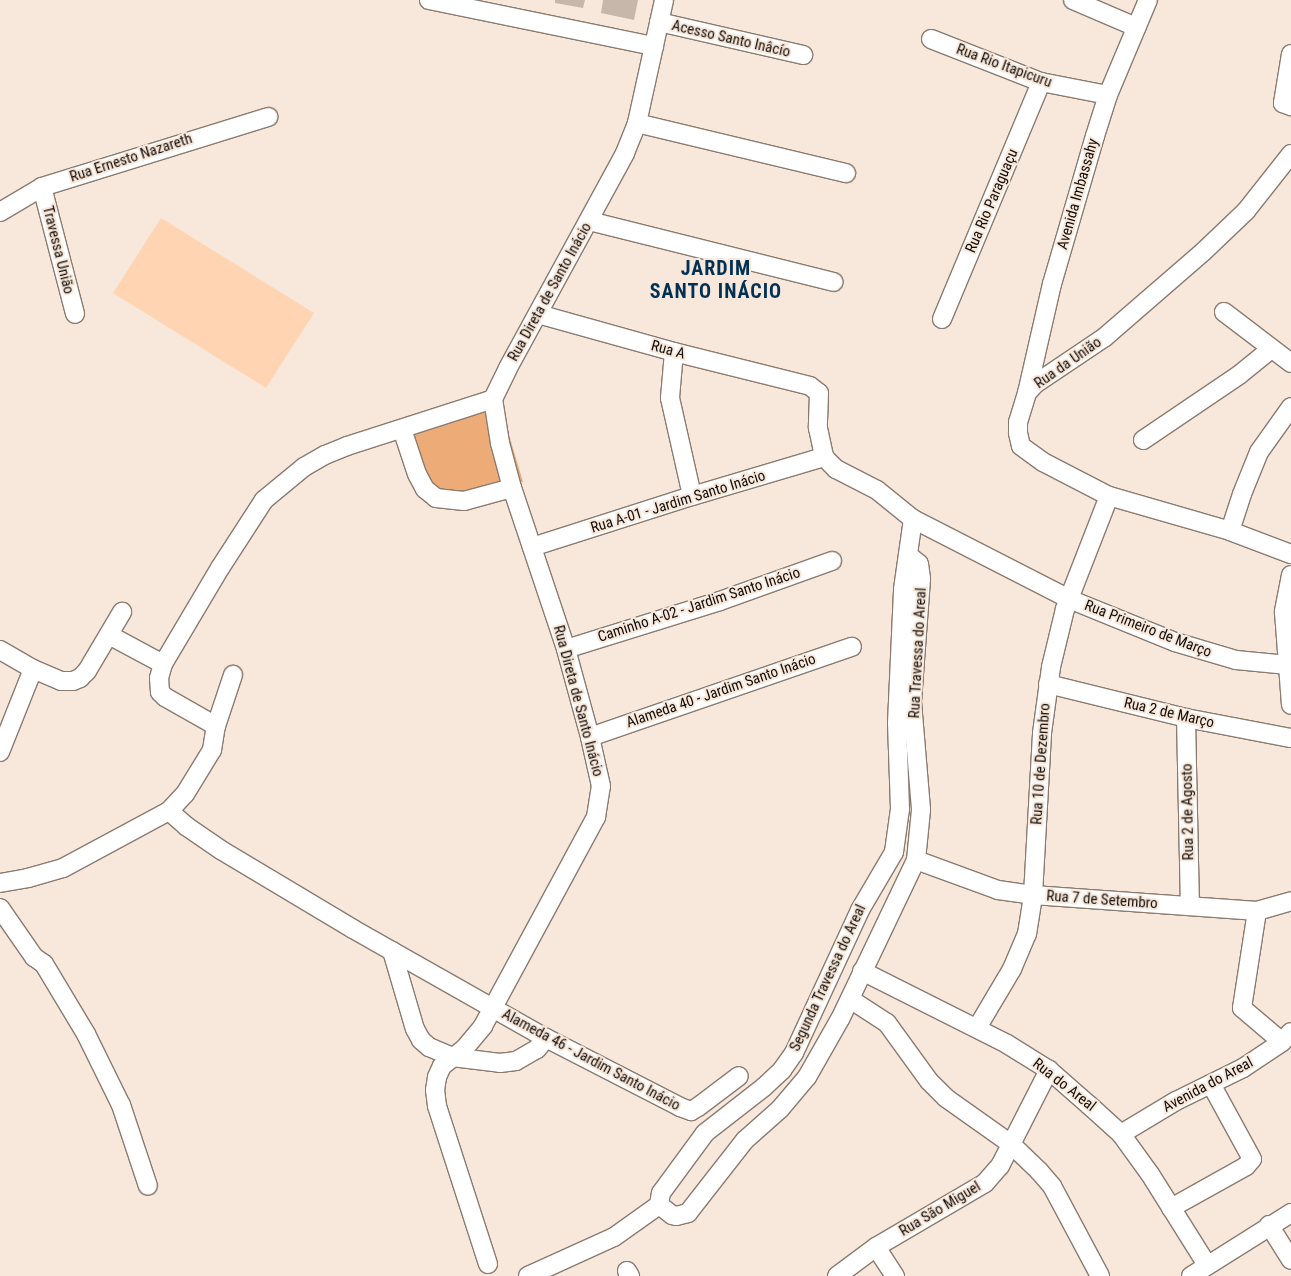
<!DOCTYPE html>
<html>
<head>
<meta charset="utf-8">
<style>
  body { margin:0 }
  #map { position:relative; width:1291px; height:1276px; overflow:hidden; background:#f8e8db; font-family:"Roboto Condensed",sans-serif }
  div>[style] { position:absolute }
  .green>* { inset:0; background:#ffd4b2 }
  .forest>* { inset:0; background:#ecab77 }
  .building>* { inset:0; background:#c7b7ab }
  .roads { filter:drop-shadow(1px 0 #8a7b70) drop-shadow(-1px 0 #8a7b70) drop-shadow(0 1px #8a7b70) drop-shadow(0 -1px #8a7b70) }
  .minor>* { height:18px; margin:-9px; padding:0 9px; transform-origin:9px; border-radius:9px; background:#fff }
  span { translate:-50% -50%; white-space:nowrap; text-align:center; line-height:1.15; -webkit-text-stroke:4px #f8e8db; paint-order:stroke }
  .street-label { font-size:15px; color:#110c08 }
  .district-label { font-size:20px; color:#003154; font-weight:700; letter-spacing:1px }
</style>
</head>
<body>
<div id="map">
  <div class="green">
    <div style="clip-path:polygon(161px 218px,314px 313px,266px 388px,113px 293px)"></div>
  </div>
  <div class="forest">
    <div style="clip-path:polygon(499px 401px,523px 482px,465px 496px,437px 494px,423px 481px,406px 426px)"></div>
  </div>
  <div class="building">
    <div style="clip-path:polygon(555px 0,585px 0,583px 8px,555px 3px)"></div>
    <div style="clip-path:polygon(603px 0,638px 0,634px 20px,601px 13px)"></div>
  </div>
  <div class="roads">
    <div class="minor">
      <div style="left:429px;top:0;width:230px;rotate:11.6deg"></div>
      <div style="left:1073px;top:0;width:69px;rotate:23.2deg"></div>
      <div style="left:659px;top:22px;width:148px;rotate:12.9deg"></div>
      <div style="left:931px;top:39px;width:118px;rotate:21.4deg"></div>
      <div style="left:1041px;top:82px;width:68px;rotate:11deg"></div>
      <div style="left:1291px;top:54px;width:50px;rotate:99.3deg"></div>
      <div style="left:1283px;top:103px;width:9px;rotate:21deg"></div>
      <div style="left:637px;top:123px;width:215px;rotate:13.5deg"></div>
      <div style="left:1291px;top:154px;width:73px;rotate:128.3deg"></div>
      <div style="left:1246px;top:211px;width:59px;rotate:136.4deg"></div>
      <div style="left:1203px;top:252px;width:130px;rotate:139.1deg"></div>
      <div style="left:1105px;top:337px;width:84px;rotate:146.1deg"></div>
      <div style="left:1035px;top:384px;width:12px;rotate:132deg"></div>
      <div style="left:1027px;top:393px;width:30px;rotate:107deg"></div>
      <div style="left:1018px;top:422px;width:11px;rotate:90deg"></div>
      <div style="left:1018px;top:433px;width:13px;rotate:77deg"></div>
      <div style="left:1021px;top:446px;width:27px;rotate:36deg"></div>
      <div style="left:1043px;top:462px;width:74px;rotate:27.3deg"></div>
      <div style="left:1109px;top:496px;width:126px;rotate:16.1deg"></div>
      <div style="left:1230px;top:531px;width:65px;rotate:20.7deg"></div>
      <div style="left:42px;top:187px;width:131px;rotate:75.4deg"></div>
      <div style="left:0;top:212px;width:49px;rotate:-30.8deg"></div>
      <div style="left:42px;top:187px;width:237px;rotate:-17.2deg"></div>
      <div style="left:589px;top:221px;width:252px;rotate:14deg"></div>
      <div style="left:1224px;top:312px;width:84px;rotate:37.3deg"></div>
      <div style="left:538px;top:314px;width:141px;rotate:15.6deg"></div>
      <div style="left:674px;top:352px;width:140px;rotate:14deg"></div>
      <div style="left:810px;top:386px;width:11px;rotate:38deg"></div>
      <div style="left:819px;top:393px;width:35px;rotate:92deg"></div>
      <div style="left:818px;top:428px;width:30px;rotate:78deg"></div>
      <div style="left:824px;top:457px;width:17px;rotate:45deg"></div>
      <div style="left:836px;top:469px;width:46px;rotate:27.1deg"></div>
      <div style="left:877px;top:490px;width:46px;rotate:38.9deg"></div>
      <div style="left:913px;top:519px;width:175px;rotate:27.1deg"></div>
      <div style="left:1069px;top:599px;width:114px;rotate:22.1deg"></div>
      <div style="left:1175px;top:642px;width:64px;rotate:16.4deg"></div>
      <div style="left:1236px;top:660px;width:52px;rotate:5.5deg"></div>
      <div style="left:942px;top:319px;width:257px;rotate:-67.3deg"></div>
      <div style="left:674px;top:352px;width:46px;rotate:95deg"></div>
      <div style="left:670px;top:398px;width:100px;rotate:77.3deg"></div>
      <div style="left:1027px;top:393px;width:112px;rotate:-77.1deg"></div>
      <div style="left:1052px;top:284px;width:154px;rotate:-73.8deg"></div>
      <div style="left:1095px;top:136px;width:43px;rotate:-72.4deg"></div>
      <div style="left:1108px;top:95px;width:103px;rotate:-67.2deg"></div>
      <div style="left:402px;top:429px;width:47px;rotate:71.6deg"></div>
      <div style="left:417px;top:474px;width:17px;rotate:62deg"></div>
      <div style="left:425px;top:489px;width:14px;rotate:39deg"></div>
      <div style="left:436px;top:498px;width:28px;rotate:6deg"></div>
      <div style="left:464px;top:501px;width:50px;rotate:-15.2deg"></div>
      <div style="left:1143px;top:440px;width:116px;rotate:-34.1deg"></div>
      <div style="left:1239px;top:375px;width:41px;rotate:-39.1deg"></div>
      <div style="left:1230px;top:531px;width:39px;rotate:-72deg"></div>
      <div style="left:1242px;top:494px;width:45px;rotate:-68deg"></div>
      <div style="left:1259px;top:452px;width:55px;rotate:-54.6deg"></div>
      <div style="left:532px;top:547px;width:168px;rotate:-17.7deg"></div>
      <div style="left:692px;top:496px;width:138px;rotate:-16.5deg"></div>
      <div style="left:908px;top:555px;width:14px;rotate:39deg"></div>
      <div style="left:919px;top:564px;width:15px;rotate:82deg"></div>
      <div style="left:921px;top:579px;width:123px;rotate:94.2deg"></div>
      <div style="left:912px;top:702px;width:108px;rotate:85.2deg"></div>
      <div style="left:921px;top:810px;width:50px;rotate:95.7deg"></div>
      <div style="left:916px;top:860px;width:176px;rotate:115.5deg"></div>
      <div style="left:840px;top:1019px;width:67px;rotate:119.6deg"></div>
      <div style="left:807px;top:1077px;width:42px;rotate:130.2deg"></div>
      <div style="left:780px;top:1109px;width:47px;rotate:138.5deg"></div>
      <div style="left:745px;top:1140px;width:93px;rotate:128deg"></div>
      <div style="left:688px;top:1213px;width:12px;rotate:166deg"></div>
      <div style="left:676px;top:1216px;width:4px;rotate:-166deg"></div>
      <div style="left:672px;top:1215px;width:16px;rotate:-142deg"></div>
      <div style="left:659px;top:1205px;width:12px;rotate:-81deg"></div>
      <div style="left:661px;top:1193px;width:74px;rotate:-53.7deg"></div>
      <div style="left:705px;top:1133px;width:75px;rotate:-37.9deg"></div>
      <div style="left:764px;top:1087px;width:25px;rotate:-43deg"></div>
      <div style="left:782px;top:1070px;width:21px;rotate:-55deg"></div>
      <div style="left:794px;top:1053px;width:157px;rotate:-65.2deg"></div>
      <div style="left:860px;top:910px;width:67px;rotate:-59.6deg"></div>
      <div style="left:894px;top:852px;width:43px;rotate:-82.1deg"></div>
      <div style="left:900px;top:809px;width:86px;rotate:-92deg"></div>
      <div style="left:897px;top:723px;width:134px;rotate:-87.4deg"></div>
      <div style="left:903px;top:589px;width:71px;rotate:-81.9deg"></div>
      <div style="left:1291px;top:575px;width:38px;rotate:101deg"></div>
      <div style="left:1284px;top:612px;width:93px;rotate:85.7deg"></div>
      <div style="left:109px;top:635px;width:61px;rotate:28.2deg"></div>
      <div style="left:566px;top:649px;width:161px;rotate:-17.3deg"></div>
      <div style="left:720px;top:601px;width:119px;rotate:-19.7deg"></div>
      <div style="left:0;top:650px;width:38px;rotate:30deg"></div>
      <div style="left:1048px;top:684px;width:142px;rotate:13.8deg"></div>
      <div style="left:1186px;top:718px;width:107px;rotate:10.8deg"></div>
      <div style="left:1186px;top:718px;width:188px;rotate:88.8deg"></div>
      <div style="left:216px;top:726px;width:59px;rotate:-150.4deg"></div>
      <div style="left:165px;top:697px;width:7px;rotate:-135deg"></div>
      <div style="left:160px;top:692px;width:14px;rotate:-94deg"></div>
      <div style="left:159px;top:678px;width:15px;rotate:-74deg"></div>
      <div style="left:163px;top:664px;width:112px;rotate:-59.3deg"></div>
      <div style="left:220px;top:568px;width:81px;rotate:-57.1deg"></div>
      <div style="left:264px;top:500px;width:52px;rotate:-39.5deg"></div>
      <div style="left:304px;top:467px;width:24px;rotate:-30deg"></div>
      <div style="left:325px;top:455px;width:24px;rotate:-22deg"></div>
      <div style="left:347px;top:446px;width:153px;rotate:-17.8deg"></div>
      <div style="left:590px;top:737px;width:277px;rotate:-19deg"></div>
      <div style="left:0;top:752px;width:89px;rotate:-68.3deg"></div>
      <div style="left:33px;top:669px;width:30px;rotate:23deg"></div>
      <div style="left:61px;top:681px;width:12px"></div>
      <div style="left:73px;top:681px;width:8px;rotate:-23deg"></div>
      <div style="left:80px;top:678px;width:10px;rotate:-45deg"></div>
      <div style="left:87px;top:671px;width:69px;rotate:-59.3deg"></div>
      <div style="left:169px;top:811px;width:23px;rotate:41deg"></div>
      <div style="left:186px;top:826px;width:42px;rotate:34.4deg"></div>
      <div style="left:221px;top:850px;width:154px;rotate:30.9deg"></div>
      <div style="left:353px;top:929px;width:222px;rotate:29.5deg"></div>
      <div style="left:546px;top:1038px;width:151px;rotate:27.2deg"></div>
      <div style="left:680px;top:1107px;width:12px;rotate:20deg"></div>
      <div style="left:691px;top:1111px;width:8px;rotate:-30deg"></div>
      <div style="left:698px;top:1107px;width:51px;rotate:-37.1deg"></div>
      <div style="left:916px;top:860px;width:87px;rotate:20.1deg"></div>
      <div style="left:998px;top:890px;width:35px;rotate:8deg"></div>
      <div style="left:1033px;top:895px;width:225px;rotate:4.1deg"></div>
      <div style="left:1257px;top:911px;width:35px;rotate:-16deg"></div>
      <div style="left:0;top:883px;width:28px;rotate:-10deg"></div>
      <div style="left:28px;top:878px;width:36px;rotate:-16deg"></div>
      <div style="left:63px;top:868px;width:120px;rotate:-28.3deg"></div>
      <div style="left:169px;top:811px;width:23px;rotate:-47deg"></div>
      <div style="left:185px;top:794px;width:52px;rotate:-58.5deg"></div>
      <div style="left:212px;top:750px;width:24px;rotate:-81deg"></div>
      <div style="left:216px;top:726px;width:54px;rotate:-71.6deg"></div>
      <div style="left:0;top:908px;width:60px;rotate:55.2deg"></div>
      <div style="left:34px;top:957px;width:12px;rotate:35deg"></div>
      <div style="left:44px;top:964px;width:82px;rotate:59deg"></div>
      <div style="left:86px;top:1034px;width:79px;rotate:63.8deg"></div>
      <div style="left:121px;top:1105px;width:85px;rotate:71.6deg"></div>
      <div style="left:1257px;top:911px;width:98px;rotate:98.8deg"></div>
      <div style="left:1242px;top:1008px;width:52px;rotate:40.4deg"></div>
      <div style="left:392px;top:951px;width:81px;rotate:73.6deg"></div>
      <div style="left:415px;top:1029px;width:13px;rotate:61deg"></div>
      <div style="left:421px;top:1040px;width:11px;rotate:41deg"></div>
      <div style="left:429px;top:1047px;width:25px;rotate:23deg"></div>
      <div style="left:452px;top:1057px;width:48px;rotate:7.1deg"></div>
      <div style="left:500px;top:1063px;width:16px;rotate:-7deg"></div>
      <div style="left:516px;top:1061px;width:24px;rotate:-30deg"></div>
      <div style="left:537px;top:1049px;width:14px;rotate:-51deg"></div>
      <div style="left:862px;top:971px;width:162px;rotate:26.7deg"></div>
      <div style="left:1007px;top:1044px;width:49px;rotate:31.8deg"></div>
      <div style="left:1049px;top:1070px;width:53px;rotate:41.2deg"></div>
      <div style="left:1089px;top:1105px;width:43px;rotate:42.2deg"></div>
      <div style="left:1121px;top:1134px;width:49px;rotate:54.1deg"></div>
      <div style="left:1150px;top:1174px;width:107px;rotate:57.9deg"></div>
      <div style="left:850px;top:999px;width:44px;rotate:33deg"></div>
      <div style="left:887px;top:1023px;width:72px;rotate:54.1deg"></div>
      <div style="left:929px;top:1081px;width:24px;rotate:45deg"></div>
      <div style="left:946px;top:1098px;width:80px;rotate:35.3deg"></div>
      <div style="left:1011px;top:1144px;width:39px;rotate:44deg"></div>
      <div style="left:1039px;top:1171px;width:20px;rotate:49deg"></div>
      <div style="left:1052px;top:1186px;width:102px;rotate:61.9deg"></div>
      <div style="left:977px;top:1028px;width:69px;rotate:-59.3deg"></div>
      <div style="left:1012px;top:969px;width:38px;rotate:-67deg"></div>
      <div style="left:1027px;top:934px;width:39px;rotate:-81deg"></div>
      <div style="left:1033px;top:895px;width:162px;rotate:-86.8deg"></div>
      <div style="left:1042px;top:733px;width:67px;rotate:-82.2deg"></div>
      <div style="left:1051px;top:667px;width:60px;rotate:-76.4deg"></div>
      <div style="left:1065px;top:609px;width:121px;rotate:-68.7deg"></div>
      <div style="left:1121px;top:1134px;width:64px;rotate:-31deg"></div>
      <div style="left:1176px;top:1101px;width:75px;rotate:-26.2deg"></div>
      <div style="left:1243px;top:1068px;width:47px;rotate:-33.7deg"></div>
      <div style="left:1282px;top:1042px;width:13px;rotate:-48deg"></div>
      <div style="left:1171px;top:1208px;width:86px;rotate:-29.2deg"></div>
      <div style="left:1246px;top:1166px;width:9px;rotate:-49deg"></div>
      <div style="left:1252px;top:1159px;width:85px;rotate:-118.7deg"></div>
      <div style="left:1269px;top:1225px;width:41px;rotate:57.8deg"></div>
      <div style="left:876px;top:1247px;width:35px;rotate:57deg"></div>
      <div style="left:488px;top:1264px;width:166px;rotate:-107.9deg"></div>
      <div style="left:437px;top:1106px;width:16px;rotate:-97deg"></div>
      <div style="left:435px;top:1090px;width:13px;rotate:-81deg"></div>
      <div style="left:437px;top:1077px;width:12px;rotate:-66deg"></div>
      <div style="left:442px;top:1066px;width:28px;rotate:-38deg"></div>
      <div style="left:464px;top:1049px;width:30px;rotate:-50deg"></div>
      <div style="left:483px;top:1026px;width:238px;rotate:-61.6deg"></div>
      <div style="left:596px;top:817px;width:31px;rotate:-81deg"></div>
      <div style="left:601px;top:786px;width:50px;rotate:-102.7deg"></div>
      <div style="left:590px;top:737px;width:91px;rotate:-105.3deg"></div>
      <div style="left:566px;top:649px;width:170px;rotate:-108.5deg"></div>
      <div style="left:512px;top:488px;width:47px;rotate:-104.9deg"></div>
      <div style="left:500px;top:443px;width:45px;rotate:-99deg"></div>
      <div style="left:493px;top:399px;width:34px;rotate:-64deg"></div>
      <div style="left:508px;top:368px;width:245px;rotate:-61.4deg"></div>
      <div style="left:625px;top:153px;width:32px;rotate:-68deg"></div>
      <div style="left:637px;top:123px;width:126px;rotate:-77.6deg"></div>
      <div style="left:627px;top:1271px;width:6px;rotate:59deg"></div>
      <div style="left:528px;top:1276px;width:94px;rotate:-24.4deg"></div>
      <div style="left:614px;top:1237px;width:55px;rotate:-35.4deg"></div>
      <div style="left:837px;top:1276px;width:49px;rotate:-36.6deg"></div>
      <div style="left:876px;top:1247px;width:126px;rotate:-30.4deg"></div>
      <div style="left:985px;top:1183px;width:23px;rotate:-49deg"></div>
      <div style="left:1000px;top:1166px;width:108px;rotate:-63deg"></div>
      <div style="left:1191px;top:1276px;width:118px;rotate:-32.2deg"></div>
    </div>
  </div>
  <div class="street-label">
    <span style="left:731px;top:39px;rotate:13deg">Acesso Santo Inâcío</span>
    <span style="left:1004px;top:66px;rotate:20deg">Rua Rio Itapicuru</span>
    <span style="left:131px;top:158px;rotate:-18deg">Rua Ernesto Nazareth</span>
    <span style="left:1078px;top:194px;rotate:-74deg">Avenida Imbassahy</span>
    <span style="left:992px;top:201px;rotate:-67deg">Rua Rio Paraguaçu</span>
    <span style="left:58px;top:250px;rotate:76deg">Travessa União</span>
    <span style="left:550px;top:292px;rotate:-61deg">Rua Direta de Santo Inácio</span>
    <span style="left:668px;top:350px;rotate:15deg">Rua A</span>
    <span style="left:1068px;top:363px;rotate:-35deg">Rua da União</span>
    <span style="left:678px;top:502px;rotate:-17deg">Rua A-01 - Jardim Santo Inácio</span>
    <span style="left:699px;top:605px;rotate:-18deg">Caminho A-02 - Jardim Santo Inácio</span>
    <span style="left:1148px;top:629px;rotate:21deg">Rua Primeiro de Março</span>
    <span style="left:918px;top:653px;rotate:-87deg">Rua Travessa do Areal</span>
    <span style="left:721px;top:691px;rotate:-19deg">Alameda 40 - Jardim Santo Inácio</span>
    <span style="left:578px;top:701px;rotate:75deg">Rua Direta de Santo Inácio</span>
    <span style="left:1169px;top:713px;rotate:13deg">Rua 2 de Março</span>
    <span style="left:1041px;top:764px;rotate:-86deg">Rua 10 de Dezembro</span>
    <span style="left:1188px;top:812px;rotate:-91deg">Rua 2 de Agosto</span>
    <span style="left:1102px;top:900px;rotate:4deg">Rua 7 de Setembro</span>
    <span style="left:828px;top:978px;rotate:-65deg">Segunda Travessa do Areal</span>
    <span style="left:591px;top:1060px;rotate:28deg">Alameda 46 - Jardim Santo Inácio</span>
    <span style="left:1064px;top:1085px;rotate:38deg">Rua do Areal</span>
    <span style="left:1208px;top:1085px;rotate:-28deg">Avenida do Areal</span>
    <span style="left:940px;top:1209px;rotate:-31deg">Rua São Miguel</span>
  </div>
  <div class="district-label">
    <span style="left:716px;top:280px">JARDIM<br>SANTO INÁCIO</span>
  </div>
</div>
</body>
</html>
